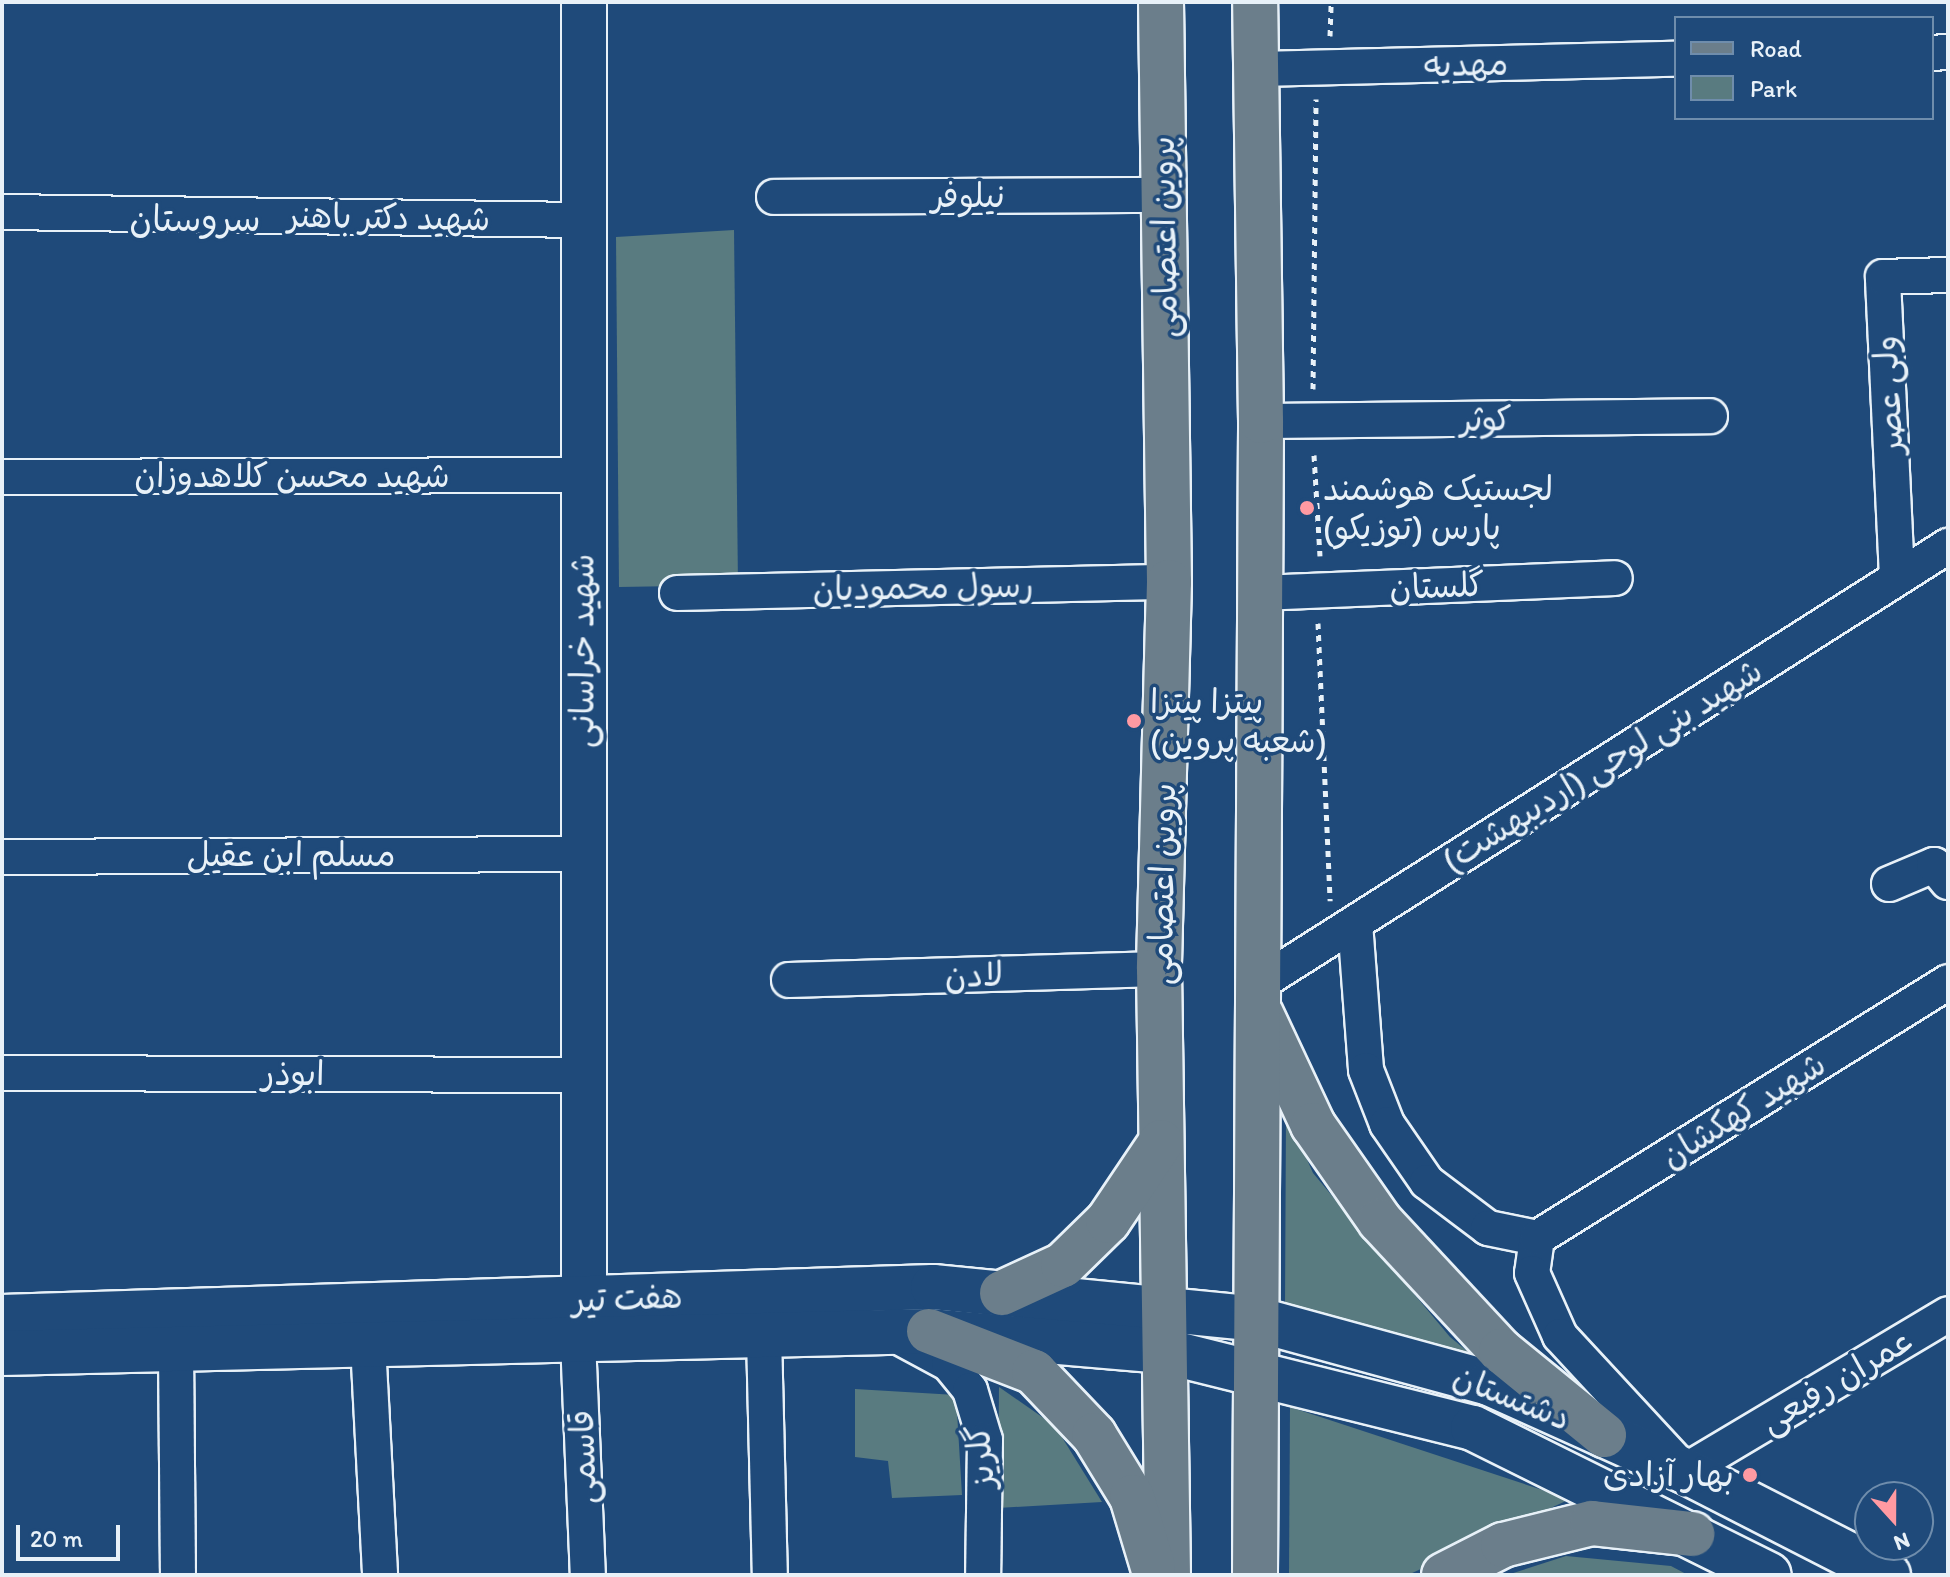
<!DOCTYPE html>
<html>
<head>
<meta charset="utf-8">
<style>
  body { margin:0 }
  #map { position:relative; width:1950px; height:1577px; overflow:hidden; background:#1f4a7a; font-family:Itim,"Playpen Sans Arabic",sans-serif }
  div>[style] { position:absolute }
  .green>* { inset:0; background:#597b80 }
  .path>* { height:5px; margin-top:-2.5px; transform-origin:0; background:repeating-linear-gradient(90deg,#e8f1f8 0 6px,transparent 0 12px) }
  .roads { filter:drop-shadow(2px 0 #e8f1f8) drop-shadow(-2px 0 #e8f1f8) drop-shadow(0 2px #e8f1f8) drop-shadow(0 -2px #e8f1f8) }
  .street>* { height:34px; margin:-17px; padding:0 17px; transform-origin:17px; border-radius:17px; background:#1f4a7a }
  .secondary>* { height:44px; margin:-22px; padding:0 22px; transform-origin:22px; border-radius:22px; background:#1f4a7a }
  .primary>* { height:44px; margin:-22px; padding:0 22px; transform-origin:22px; border-radius:22px; background:#6b7e8b }
  .dots>* { width:22px; height:22px; translate:-50% -50%; box-sizing:border-box; border:4px solid #1f4a7a; border-radius:50% }
  span { translate:-50% -50%; white-space:nowrap; text-align:center; line-height:1.15; -webkit-text-stroke:7px #1f4a7a; paint-order:stroke }
  .street-label { font-size:34px; color:#e8f1f8 }
  .poi-label { font-size:34px; color:#e8f1f8 }
  .left { translate:0 -50%; text-align:left }
  .right { translate:-100% -50%; text-align:right }
  .neighbourhood-label { font-size:36px; color:#e8f1f8 }
  .frame { position:absolute; inset:0; border:4px solid #e8f1f8; pointer-events:none }
  .legend { position:absolute; left:1674px; top:16px; width:260px; height:104px; box-sizing:border-box; background:#1f4a7a; border:2px solid #6f8dac; margin:0; padding:10px 14px; list-style:none; font-size:24px; color:#e8f1f8 }
  .legend li { display:flex; align-items:center; gap:16px; height:40px }
  .legend b { width:40px; border:2px solid #6f8dac }
  .north { position:absolute; left:1854px; top:1481px; width:80px; height:80px; box-sizing:border-box; background:#1f4a7a; border:2px solid #6f8dac; border-radius:50%; rotate:159deg; font-size:22px; font-weight:700; line-height:32px; text-align:center; color:#e8f1f8 }
  .north::after { content:''; display:block; margin:auto; width:28px; height:36px; background:#ff9aa2; clip-path:polygon(50% 0,100% 100%,50% 72%,0 100%) }
  .scale { position:absolute; left:16px; top:1525px; width:104px; height:36px; box-sizing:border-box; border:4px solid #e8f1f8; border-top:0; padding-left:10px; font-size:24px; line-height:28px; white-space:nowrap; color:#e8f1f8; -webkit-text-stroke:6px #1f4a7a; paint-order:stroke }
</style>
</head>
<body>
<div id="map">
  <div class="green">
    <div style="clip-path:polygon(734px 230px,738px 585px,619px 587px,616px 237px)"></div>
    <div style="clip-path:polygon(1286px 1112px,1313px 1173px,1450px 1337px,1483px 1364px,1285px 1308px)"></div>
    <div style="clip-path:polygon(999px 1387px,1055px 1426px,1102px 1502px,998px 1508px)"></div>
    <div style="clip-path:polygon(855px 1389px,956px 1395px,962px 1495px,892px 1498px,888px 1461px,855px 1457px)"></div>
    <div style="clip-path:polygon(1290px 1407px,1570px 1499px,1408px 1575px,1289px 1575px)"></div>
    <div style="clip-path:polygon(1566px 1556px,1671px 1566px,1688px 1575px,1507px 1575px)"></div>
  </div>
  <div class="path">
    <div style="left:1330px;top:36px;width:34px;rotate:-88deg"></div>
    <div style="left:1313px;top:389px;width:290px;rotate:-89.4deg"></div>
    <div style="left:1314px;top:455px;width:101px;rotate:86.6deg"></div>
    <div style="left:1318px;top:623px;width:278px;rotate:87.5deg"></div>
  </div>
  <div class="roads">
    <div class="street">
      <div style="left:1932px;top:53px;width:16px;rotate:-4deg"></div>
      <div style="left:1256px;top:69px;width:420px;rotate:-1.4deg"></div>
      <div style="left:774px;top:197px;width:389px;rotate:-0.3deg"></div>
      <div style="left:2px;top:212px;width:582px;rotate:0.79deg"></div>
      <div style="left:1261px;top:421px;width:449px;rotate:-0.6deg"></div>
      <div style="left:2px;top:477px;width:580px;rotate:-0.2deg"></div>
      <div style="left:1897px;top:577px;width:300px;rotate:-92.7deg"></div>
      <div style="left:1883px;top:277px;width:65px;rotate:-1.8deg"></div>
      <div style="left:677px;top:593px;width:492px;rotate:-1.3deg"></div>
      <div style="left:1260px;top:593px;width:355px;rotate:-2.4deg"></div>
      <div style="left:2px;top:857px;width:578px;rotate:-0.3deg"></div>
      <div style="left:1889px;top:884px;width:49px;rotate:-22.9deg"></div>
      <div style="left:1934px;top:865px;width:22px;rotate:51deg"></div>
      <div style="left:1355px;top:923px;width:147px;rotate:85.7deg"></div>
      <div style="left:1366px;top:1070px;width:58px;rotate:68.7deg"></div>
      <div style="left:1387px;top:1124px;width:70px;rotate:55.4deg"></div>
      <div style="left:1427px;top:1182px;width:76px;rotate:37deg"></div>
      <div style="left:1488px;top:1228px;width:50px;rotate:11.5deg"></div>
      <div style="left:1537px;top:1238px;width:35px;rotate:98deg"></div>
      <div style="left:1532px;top:1273px;width:69px;rotate:66deg"></div>
      <div style="left:1560px;top:1336px;width:184px;rotate:47.2deg"></div>
      <div style="left:1685px;top:1471px;width:306px;rotate:-30.8deg"></div>
      <div style="left:789px;top:980px;width:370px;rotate:-1.7deg"></div>
      <div style="left:1257px;top:985px;width:819px;rotate:-32.43deg"></div>
      <div style="left:2px;top:1073px;width:582px;rotate:0.2deg"></div>
      <div style="left:1537px;top:1238px;width:484px;rotate:-31.9deg"></div>
      <div style="left:764px;top:1336px;width:239px;rotate:88.6deg"></div>
      <div style="left:899px;top:1337px;width:57px;rotate:28.4deg"></div>
      <div style="left:949px;top:1364px;width:33px;rotate:51deg"></div>
      <div style="left:970px;top:1390px;width:52px;rotate:73.3deg"></div>
      <div style="left:985px;top:1440px;width:135px;rotate:90.8deg"></div>
      <div style="left:578px;top:1340px;width:235px;rotate:87.6deg"></div>
      <div style="left:368px;top:1344px;width:231px;rotate:87deg"></div>
      <div style="left:176px;top:1349px;width:226px;rotate:89.5deg"></div>
    </div>
    <div class="secondary">
      <div style="left:584px;top:2px;width:1297px;rotate:90deg"></div>
      <div style="left:2px;top:1317px;width:931px;rotate:-1.85deg"></div>
      <div style="left:933px;top:1287px;width:321px;rotate:5.6deg"></div>
      <div style="left:1252px;top:1318px;width:246px;rotate:15.3deg"></div>
      <div style="left:1489px;top:1383px;width:215px;rotate:24.2deg"></div>
      <div style="left:1685px;top:1471px;width:228px;rotate:27.1deg"></div>
      <div style="left:2px;top:1353px;width:927px;rotate:-1.36deg"></div>
      <div style="left:929px;top:1331px;width:236px;rotate:4.9deg"></div>
      <div style="left:1164px;top:1351px;width:318px;rotate:14deg"></div>
      <div style="left:1473px;top:1428px;width:330px;rotate:26.4deg"></div>
    </div>
    <div class="primary">
      <div style="left:1161px;top:2px;width:580px;rotate:89.21deg"></div>
      <div style="left:1169px;top:582px;width:387px;rotate:91.5deg"></div>
      <div style="left:1159px;top:969px;width:606px;rotate:89.15deg"></div>
      <div style="left:1261px;top:1014px;width:123px;rotate:64.9deg"></div>
      <div style="left:1313px;top:1125px;width:117px;rotate:55.1deg"></div>
      <div style="left:1380px;top:1221px;width:178px;rotate:47.1deg"></div>
      <div style="left:1501px;top:1351px;width:133px;rotate:39.2deg"></div>
      <div style="left:1002px;top:1293px;width:67px;rotate:-24.7deg"></div>
      <div style="left:1063px;top:1265px;width:63px;rotate:-44.4deg"></div>
      <div style="left:1108px;top:1221px;width:95px;rotate:-56.1deg"></div>
      <div style="left:929px;top:1331px;width:113px;rotate:21.3deg"></div>
      <div style="left:1034px;top:1372px;width:87px;rotate:46.4deg"></div>
      <div style="left:1094px;top:1435px;width:73px;rotate:58.5deg"></div>
      <div style="left:1132px;top:1497px;width:73px;rotate:73.3deg"></div>
      <div style="left:1255px;top:1575px;width:1154px;rotate:-89.7deg"></div>
      <div style="left:1261px;top:421px;width:419px;rotate:-90.8deg"></div>
      <div style="left:1444px;top:1575px;width:66px;rotate:-27deg"></div>
      <div style="left:1503px;top:1545px;width:92px;rotate:-13.9deg"></div>
      <div style="left:1592px;top:1523px;width:101px;rotate:6.3deg"></div>
    </div>
  </div>
  <div class="dots">
    <div style="left:1307px;top:508px;background:#ff9aa2"></div>
    <div style="left:1134px;top:721px;background:#ff9aa2"></div>
    <div style="left:1750px;top:1475px;background:#ff9aa2"></div>
  </div>
  <div class="street-label">
    <span style="left:1466px;top:64px;rotate:-1deg">مهدیه</span>
    <span style="left:968px;top:196px">نیلوفر</span>
    <span style="left:389px;top:217px;rotate:1deg">شهید دکتر باهنر</span>
    <span style="left:1164px;top:237px;rotate:-91deg">پروین اعتصامی</span>
    <span style="left:1888px;top:395px;rotate:-93deg">ولی عصر</span>
    <span style="left:1486px;top:419px;rotate:-1deg">کوثر</span>
    <span style="left:292px;top:476px">شهید محسن کلاهدوزان</span>
    <span style="left:1437px;top:586px;rotate:-2deg">گلستان</span>
    <span style="left:923px;top:587px;rotate:-1deg">رسول محمودیان</span>
    <span style="left:582px;top:651px;rotate:-90deg">شهید خراسانی</span>
    <span style="left:1602px;top:765px;rotate:-32deg">شهید بنی لوحی (اردیبهشت)</span>
    <span style="left:291px;top:855px">مسلم ابن عقیل</span>
    <span style="left:1162px;top:884px;rotate:-89deg">پروین اعتصامی</span>
    <span style="left:974px;top:975px;rotate:-2deg">لادن</span>
    <span style="left:293px;top:1074px">ابوذر</span>
    <span style="left:1743px;top:1110px;rotate:-32deg">شهید کهکشان</span>
    <span style="left:627px;top:1298px;rotate:-2deg">هفت تیر</span>
    <span style="left:1837px;top:1380px;rotate:-31deg">عمران رفیعی</span>
    <span style="left:1512px;top:1397px;rotate:22deg">دشتستان</span>
    <span style="left:583px;top:1457px;rotate:-92deg">قاسمی</span>
    <span style="left:980px;top:1457px;rotate:-95deg">گلریز</span>
  </div>
  <div class="poi-label">
    <span class="left" style="left:1323px;top:508px">لجستیک هوشمند<br>پارس (توزیکو)</span>
    <span class="left" style="left:1150px;top:721px">پیتزا پیتزا<br>(شعبه پروین)</span>
    <span class="right" style="left:1734px;top:1475px">بهار آزادی</span>
  </div>
  <div class="neighbourhood-label">
    <span style="left:195px;top:219px">سروستان</span>
  </div>
  <div class="frame"></div>
  <ul class="legend">
  <li><b style="height:10px;background:#6b7e8b"></b>Road</li>
  <li><b style="height:22px;background:#597b80"></b>Park</li>
  </ul>
  <div class="north">N</div>
  <div class="scale">20 m</div>
</div>
</body>
</html>
